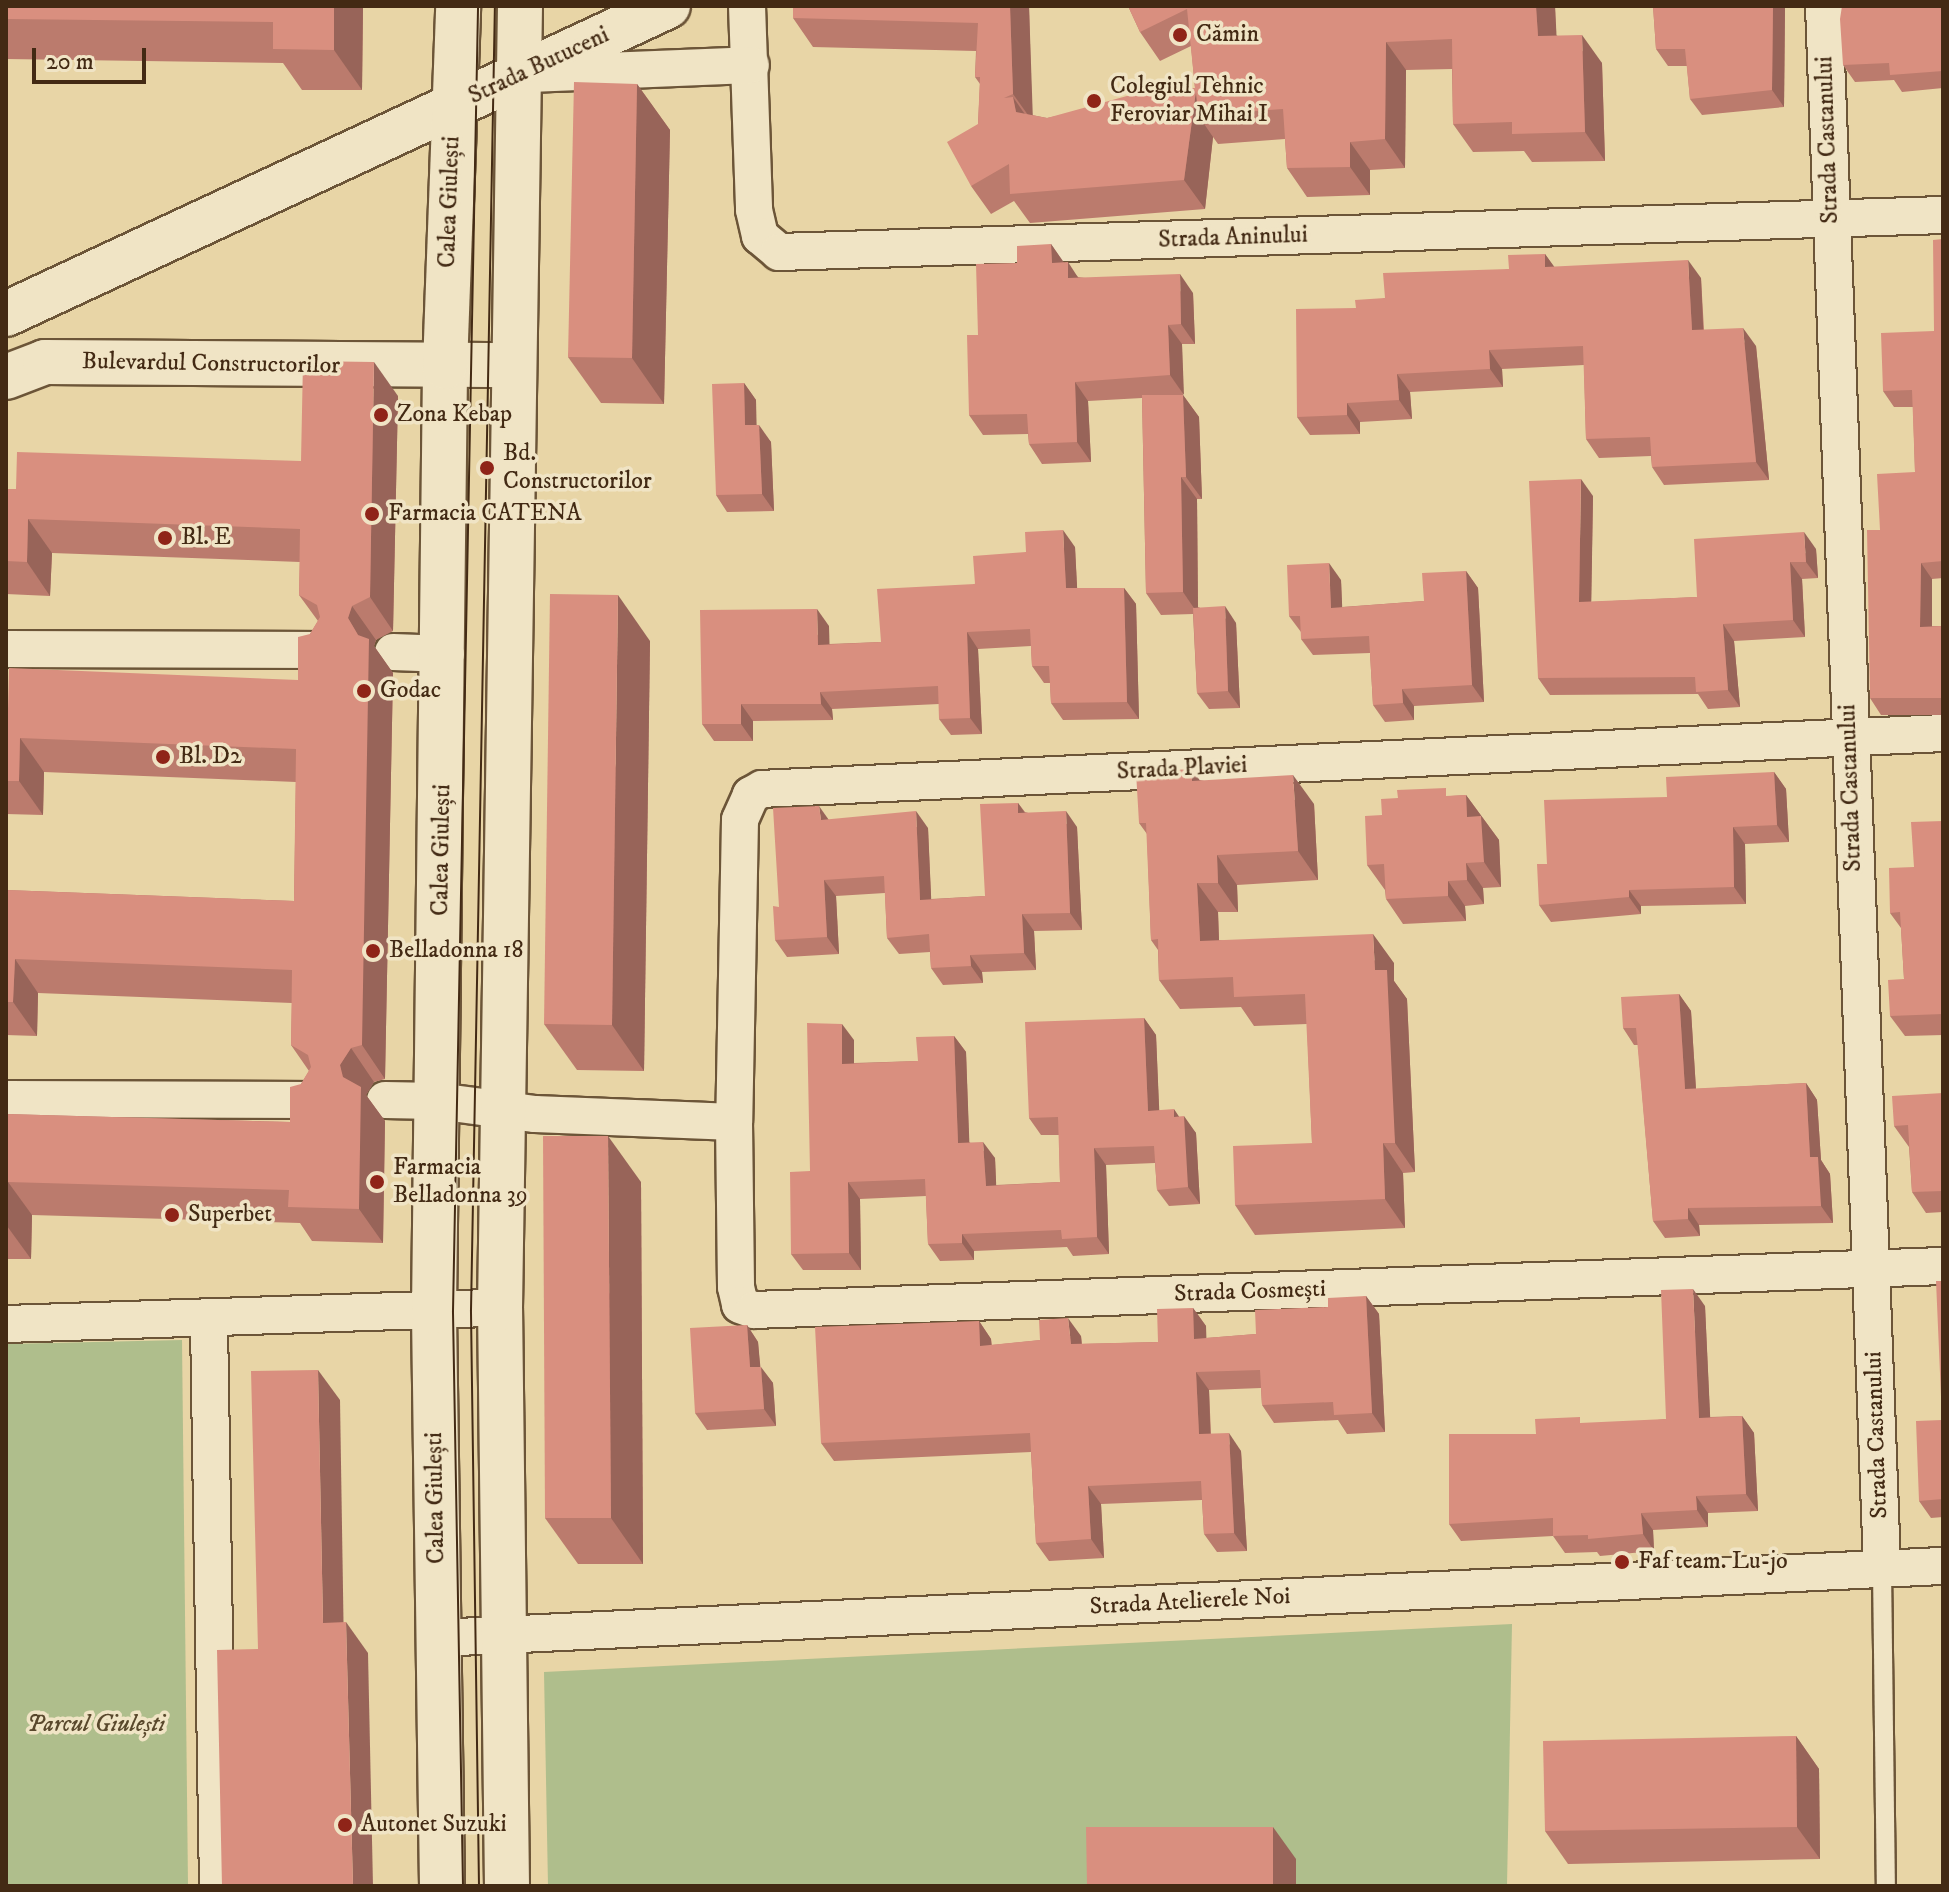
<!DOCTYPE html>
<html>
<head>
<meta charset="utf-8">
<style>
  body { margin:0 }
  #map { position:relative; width:1949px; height:1892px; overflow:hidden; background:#e8d5a6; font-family:"IM FELL DW Pica",serif }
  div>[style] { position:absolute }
  .green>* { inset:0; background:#afbe8c }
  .roads { filter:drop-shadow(2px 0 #6c5538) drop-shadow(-2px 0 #6c5538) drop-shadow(0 2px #6c5538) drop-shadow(0 -2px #6c5538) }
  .lane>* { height:18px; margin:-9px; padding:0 9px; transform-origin:9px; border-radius:9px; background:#f0e4c5 }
  .street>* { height:36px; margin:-18px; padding:0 18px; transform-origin:18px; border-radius:18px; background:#f0e4c5 }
  .secondary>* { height:44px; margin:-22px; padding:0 22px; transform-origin:22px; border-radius:22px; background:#f0e4c5 }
  .tram>* { height:2px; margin:-1px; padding:0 1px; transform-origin:1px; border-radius:1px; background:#432a14 }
  .wall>* { inset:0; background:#bb7b6d }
  .shaded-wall>* { inset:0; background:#986459 }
  .building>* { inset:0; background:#d98f7f }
  .dots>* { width:22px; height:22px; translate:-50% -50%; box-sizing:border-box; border:4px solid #f0e4c5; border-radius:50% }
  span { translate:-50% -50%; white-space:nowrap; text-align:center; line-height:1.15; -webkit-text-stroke:7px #f0e4c5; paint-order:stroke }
  .poi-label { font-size:24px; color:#432a14 }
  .left { translate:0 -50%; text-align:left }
  .street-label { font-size:24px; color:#432a14 }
  .park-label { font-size:24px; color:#59482c; font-style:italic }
  .frame { position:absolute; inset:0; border:8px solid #432a14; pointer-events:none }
  .scale { position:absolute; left:32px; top:48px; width:114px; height:36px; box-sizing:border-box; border:4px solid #432a14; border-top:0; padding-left:10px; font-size:24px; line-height:28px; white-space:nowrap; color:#432a14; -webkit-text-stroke:6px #f0e4c5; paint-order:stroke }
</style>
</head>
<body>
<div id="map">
  <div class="green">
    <div style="clip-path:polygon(182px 1340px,188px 1886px,6px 1886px,6px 1344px)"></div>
    <div style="clip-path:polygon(1512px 1624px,1507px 1886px,548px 1886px,544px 1672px)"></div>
  </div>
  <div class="roads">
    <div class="lane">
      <div style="left:1882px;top:1569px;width:317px;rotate:89.3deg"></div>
    </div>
    <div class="street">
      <div style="left:747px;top:6px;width:204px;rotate:88deg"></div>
      <div style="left:754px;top:210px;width:27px;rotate:77deg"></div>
      <div style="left:760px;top:236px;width:25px;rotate:40deg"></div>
      <div style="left:779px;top:252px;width:1165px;rotate:-1.82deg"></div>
      <div style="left:1824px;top:6px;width:1564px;rotate:87.87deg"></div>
      <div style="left:529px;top:74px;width:222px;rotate:-2.3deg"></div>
      <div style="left:6px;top:649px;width:317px;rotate:0.2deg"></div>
      <div style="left:393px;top:652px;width:53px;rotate:2.2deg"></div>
      <div style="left:1943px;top:733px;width:1182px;rotate:177.29deg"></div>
      <div style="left:762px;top:789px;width:13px;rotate:151deg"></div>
      <div style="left:751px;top:795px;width:27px;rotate:114deg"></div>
      <div style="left:740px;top:820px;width:302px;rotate:91.1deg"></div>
      <div style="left:734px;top:1122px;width:165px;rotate:89.3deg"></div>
      <div style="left:736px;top:1287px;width:18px;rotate:77deg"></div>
      <div style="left:740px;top:1305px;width:15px;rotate:20deg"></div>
      <div style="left:754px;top:1310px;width:1190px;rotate:-2.12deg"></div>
      <div style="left:6px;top:1099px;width:308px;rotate:0.2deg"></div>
      <div style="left:385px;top:1100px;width:52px;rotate:1.1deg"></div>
      <div style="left:437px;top:1101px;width:99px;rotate:7.6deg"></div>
      <div style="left:535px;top:1114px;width:199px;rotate:2.3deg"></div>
      <div style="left:209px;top:1321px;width:565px;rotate:89.09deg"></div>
      <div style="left:6px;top:1324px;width:494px;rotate:-1.9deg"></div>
      <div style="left:437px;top:1638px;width:1508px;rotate:-2.74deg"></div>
    </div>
    <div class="secondary">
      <div style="left:6px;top:314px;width:730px;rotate:-24.95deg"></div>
      <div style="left:6px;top:377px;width:42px;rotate:-21deg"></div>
      <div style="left:45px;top:362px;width:469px;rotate:0.4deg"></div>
      <div style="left:442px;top:1886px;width:575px;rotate:-90.8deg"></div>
      <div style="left:434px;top:1311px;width:944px;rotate:-89.33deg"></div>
      <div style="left:445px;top:367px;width:361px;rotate:-87.9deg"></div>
      <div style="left:507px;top:1886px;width:578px;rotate:-90.69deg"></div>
      <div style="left:500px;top:1308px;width:1302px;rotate:-89.12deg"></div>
    </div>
  </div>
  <div class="tram">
    <div style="left:463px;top:1886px;width:575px;rotate:-91deg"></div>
    <div style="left:453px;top:1311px;width:1305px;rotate:-88.9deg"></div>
    <div style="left:479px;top:1886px;width:576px;rotate:-90.8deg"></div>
    <div style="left:471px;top:1310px;width:1304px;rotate:-88.95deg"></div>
  </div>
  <div class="wall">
    <div style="clip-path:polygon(6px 6px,363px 6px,362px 90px,302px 90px,283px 63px,6px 59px)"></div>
    <div style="clip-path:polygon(1029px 6px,1032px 115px,1047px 118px,1195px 88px,1191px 46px,1160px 61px,1140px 32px,1128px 6px,1555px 6px,1556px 35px,1602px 63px,1605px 161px,1532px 162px,1524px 151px,1473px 152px,1453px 124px,1452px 69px,1406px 70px,1405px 168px,1370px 170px,1370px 195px,1307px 197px,1287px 168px,1285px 139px,1218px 144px,1213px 137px,1205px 209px,1030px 223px,1014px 201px,991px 214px,971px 186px,978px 124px,980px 84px,975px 77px,976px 51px,813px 47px,793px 18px)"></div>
    <div style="clip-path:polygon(1653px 6px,1798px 6px,1785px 7px,1784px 107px,1702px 115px,1690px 99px,1687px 66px,1668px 66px,1656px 49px)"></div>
    <div style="clip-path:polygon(1943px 6px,1943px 88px,1902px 92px,1894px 80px,1855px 82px,1843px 65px)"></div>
    <div style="clip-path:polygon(637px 84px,670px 130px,664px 404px,601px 403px,568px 357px)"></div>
    <div style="clip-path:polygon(1943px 239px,1943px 578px,1932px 579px,1932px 626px,1943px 626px,1943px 715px,1881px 715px,1870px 698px,1880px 530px,1915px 472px,1913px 407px,1894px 407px,1883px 391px,1934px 331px)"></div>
    <div style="clip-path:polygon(1051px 244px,1063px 262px,1078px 277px,1193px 293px,1195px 344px,1182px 344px,1183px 395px,1199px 417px,1202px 499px,1197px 499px,1198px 607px,1236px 623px,1240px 708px,1209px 709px,1197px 693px,1193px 614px,1161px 615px,1146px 593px,1142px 398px,1088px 401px,1091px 462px,1042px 464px,1029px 444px,1028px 434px,983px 435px,969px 415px,978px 335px,1017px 263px)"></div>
    <div style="clip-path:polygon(1545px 254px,1554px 267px,1701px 278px,1704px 330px,1756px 346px,1769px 480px,1664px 485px,1652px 467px,1651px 456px,1599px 458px,1586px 439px,1584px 365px,1502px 369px,1503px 387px,1410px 392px,1412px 419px,1360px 422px,1360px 434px,1310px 435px,1297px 417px,1356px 308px,1385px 298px,1509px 269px)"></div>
    <div style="clip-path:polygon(744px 383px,756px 400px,756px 425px,771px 442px,774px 511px,727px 512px,716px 495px)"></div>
    <div style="clip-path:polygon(398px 396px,393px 631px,376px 640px,374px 646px,393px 673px,385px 1079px,374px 1082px,366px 1095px,385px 1121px,383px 1243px,312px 1241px,300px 1223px,32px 1215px,31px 1259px,6px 1259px,6px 1114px,290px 1122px,301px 1084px,309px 1071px,291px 1045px,292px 1003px,38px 993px,37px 1036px,6px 1035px,6px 890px,294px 901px,296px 782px,44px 772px,43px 815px,6px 814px,6px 708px,298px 680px,310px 634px,318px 621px,299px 595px,300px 562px,52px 553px,50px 596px,6px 594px,6px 489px,16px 489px,301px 461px)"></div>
    <div style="clip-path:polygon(1593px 496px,1591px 602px,1697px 597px,1816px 549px,1818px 578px,1802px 579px,1805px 637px,1734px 641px,1740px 707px,1708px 709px,1698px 694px,1550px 695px,1538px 678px)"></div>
    <div style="clip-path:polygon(1075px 547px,1077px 588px,1124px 588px,1136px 604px,1139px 719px,1063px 720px,1051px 703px,1050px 683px,1044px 683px,1032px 666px,1031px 646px,978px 649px,982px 734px,951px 735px,939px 719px,939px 704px,832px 709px,833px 720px,753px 721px,753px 741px,714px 741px,702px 724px,829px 626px,829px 644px,881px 642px,1026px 552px)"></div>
    <div style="clip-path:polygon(1466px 571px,1478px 588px,1484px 702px,1414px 706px,1414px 720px,1385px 722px,1373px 705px,1370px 653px,1313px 655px,1301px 639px,1301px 632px,1289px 616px,1341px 580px,1342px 607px,1424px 601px)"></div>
    <div style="clip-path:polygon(650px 641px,644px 1071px,577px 1070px,544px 1024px)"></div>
    <div style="clip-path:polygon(1774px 772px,1786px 789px,1789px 842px,1745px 844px,1746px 904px,1641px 906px,1641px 914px,1551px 922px,1539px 905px,1547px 864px,1667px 797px)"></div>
    <div style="clip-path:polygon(1200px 780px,1314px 804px,1318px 880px,1237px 885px,1238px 912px,1218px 912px,1219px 940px,1394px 963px,1394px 981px,1407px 999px,1415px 1172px,1403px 1173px,1405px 1228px,1255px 1235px,1235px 1205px,1312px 1143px,1307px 1024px,1254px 1026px,1241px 1007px,1180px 1009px,1159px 980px,1158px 950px,1151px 940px,1147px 834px,1139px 823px)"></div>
    <div style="clip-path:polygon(1466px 795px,1499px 840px,1501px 887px,1483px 888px,1484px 904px,1465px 906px,1466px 921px,1403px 924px,1386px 899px,1385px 890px,1367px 865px,1382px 815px,1451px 796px)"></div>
    <div style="clip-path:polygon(1018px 803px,1025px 812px,1077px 827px,1082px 930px,1034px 931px,1036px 970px,982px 972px,983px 983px,943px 985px,931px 968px,930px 952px,899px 954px,887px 938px,885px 893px,836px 896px,839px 954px,787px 957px,775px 940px,779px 907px,829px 820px,928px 828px,931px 899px,985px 896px)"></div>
    <div style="clip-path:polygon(1943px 821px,1943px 1035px,1905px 1036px,1890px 1016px,1904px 979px,1901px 928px,1890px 913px,1914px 867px)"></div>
    <div style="clip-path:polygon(1679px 994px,1691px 1011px,1696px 1089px,1806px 1083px,1817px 1100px,1821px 1160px,1830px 1174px,1833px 1223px,1699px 1225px,1700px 1236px,1665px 1238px,1653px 1221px,1638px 1045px,1634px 1045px,1623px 1028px)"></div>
    <div style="clip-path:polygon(1144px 1018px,1156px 1035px,1159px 1110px,1179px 1117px,1196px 1133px,1200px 1204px,1169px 1206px,1157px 1190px,1155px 1163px,1106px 1165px,1109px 1254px,1073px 1256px,1067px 1247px,974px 1251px,974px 1260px,940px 1261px,928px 1244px,926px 1196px,860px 1199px,861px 1270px,803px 1270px,791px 1254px,810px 1171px,854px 1040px,854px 1063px,918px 1061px,954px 1036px,966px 1052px,969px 1142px,995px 1158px,996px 1185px,1060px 1182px,1059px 1135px,1041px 1135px,1029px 1118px)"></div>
    <div style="clip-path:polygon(1943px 1093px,1943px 1212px,1926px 1213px,1912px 1192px,1909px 1147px,1894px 1126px)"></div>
    <div style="clip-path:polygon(641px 1182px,643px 1564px,578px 1564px,545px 1518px)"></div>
    <div style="clip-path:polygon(1943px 1281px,1943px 1517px,1931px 1518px,1919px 1501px,1942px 1420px)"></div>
    <div style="clip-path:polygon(1366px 1296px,1379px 1314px,1385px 1432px,1347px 1434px,1338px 1420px,1274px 1423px,1262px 1405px,1261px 1388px,1209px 1390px,1211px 1434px,1241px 1451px,1247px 1551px,1217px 1552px,1204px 1534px,1202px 1500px,1101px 1504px,1104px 1558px,1049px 1561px,1036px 1543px,1031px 1452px,834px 1461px,821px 1443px,979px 1321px,991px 1339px,992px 1345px,1081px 1336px,1082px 1344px,1158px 1342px,1193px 1308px,1206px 1326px,1206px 1338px,1256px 1334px,1328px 1307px)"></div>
    <div style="clip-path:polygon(1705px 1306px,1710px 1417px,1742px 1416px,1754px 1433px,1758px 1511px,1708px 1513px,1708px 1527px,1653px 1530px,1654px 1551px,1600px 1556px,1597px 1552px,1565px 1553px,1553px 1536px,1461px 1541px,1449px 1524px,1536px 1434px,1666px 1419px)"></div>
    <div style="clip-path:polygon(747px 1325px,758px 1342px,760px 1367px,773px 1383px,776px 1426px,707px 1430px,695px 1413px)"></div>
    <div style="clip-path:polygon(1796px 1736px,1819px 1769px,1820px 1859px,1568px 1864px,1545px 1831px)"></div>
  </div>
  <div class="shaded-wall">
    <div style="clip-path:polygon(334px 6px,363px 6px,362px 90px,334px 50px)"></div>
    <div style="clip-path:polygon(1010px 6px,1029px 6px,1033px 122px,1013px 94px)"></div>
    <div style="clip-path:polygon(1536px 6px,1555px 6px,1558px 64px,1538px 36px)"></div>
    <div style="clip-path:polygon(1773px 6px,1784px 6px,1785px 7px,1784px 107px,1772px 90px)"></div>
    <div style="clip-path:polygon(1582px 35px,1602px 63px,1605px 161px,1585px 132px)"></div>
    <div style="clip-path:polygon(1386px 42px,1406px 70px,1405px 168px,1385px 139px)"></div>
    <div style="clip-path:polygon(637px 84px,670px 130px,664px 404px,632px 358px)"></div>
    <div style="clip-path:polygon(1196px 91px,1198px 115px,1213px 137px,1205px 209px,1184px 180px)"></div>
    <div style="clip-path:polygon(1013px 97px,1033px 126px,1016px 112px)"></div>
    <div style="clip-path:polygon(1350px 142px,1370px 170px,1370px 195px,1350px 167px)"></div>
    <div style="clip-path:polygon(1051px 244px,1065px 264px,1052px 263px)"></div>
    <div style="clip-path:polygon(1545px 254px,1558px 272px,1545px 267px)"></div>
    <div style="clip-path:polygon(1688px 260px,1701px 278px,1704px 348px,1692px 330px)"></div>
    <div style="clip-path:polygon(1068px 262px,1081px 282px,1068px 278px)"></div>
    <div style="clip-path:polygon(1180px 274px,1193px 293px,1195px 344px,1181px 324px)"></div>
    <div style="clip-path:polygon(1168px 325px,1182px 344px,1184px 395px,1170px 375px)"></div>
    <div style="clip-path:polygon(1743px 328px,1756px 346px,1769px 480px,1756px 462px)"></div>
    <div style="clip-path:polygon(1489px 350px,1502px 369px,1503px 387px,1490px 369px)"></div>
    <div style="clip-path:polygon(374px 362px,398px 396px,393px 631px,370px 597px)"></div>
    <div style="clip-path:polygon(1397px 374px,1410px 392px,1412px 419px,1399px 400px)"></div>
    <div style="clip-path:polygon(1075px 382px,1088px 401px,1091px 462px,1077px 442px)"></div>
    <div style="clip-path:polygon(744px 383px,756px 400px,757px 442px,745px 425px)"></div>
    <div style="clip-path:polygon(1183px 395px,1199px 417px,1202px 499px,1186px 477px)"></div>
    <div style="clip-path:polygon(1347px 403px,1360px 422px,1360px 434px,1347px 415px)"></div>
    <div style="clip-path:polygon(759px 425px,771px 442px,774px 511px,762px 494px)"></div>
    <div style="clip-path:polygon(1181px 477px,1197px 499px,1198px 614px,1183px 592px)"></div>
    <div style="clip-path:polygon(1581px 479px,1593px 496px,1591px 619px,1579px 602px)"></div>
    <div style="clip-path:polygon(28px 519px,52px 553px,50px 596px,27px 562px)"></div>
    <div style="clip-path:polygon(1063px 530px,1075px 547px,1078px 605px,1066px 588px)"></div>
    <div style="clip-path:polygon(1804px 532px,1816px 549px,1818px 578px,1806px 562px)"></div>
    <div style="clip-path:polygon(1790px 562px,1802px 579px,1805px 637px,1793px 620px)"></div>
    <div style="clip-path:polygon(1329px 563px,1341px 580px,1343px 625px,1331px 608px)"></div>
    <div style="clip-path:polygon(1921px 563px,1932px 579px,1932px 644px,1920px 627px)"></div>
    <div style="clip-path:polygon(1466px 571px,1478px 588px,1484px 702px,1472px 685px)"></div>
    <div style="clip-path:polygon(1124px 588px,1136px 604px,1139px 719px,1127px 702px)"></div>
    <div style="clip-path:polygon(618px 595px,650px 641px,644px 1071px,612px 1025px)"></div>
    <div style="clip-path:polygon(352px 606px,376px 640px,374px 646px,393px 673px,385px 1079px,362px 1045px,358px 635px,348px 618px)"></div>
    <div style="clip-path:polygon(1225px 606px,1236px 623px,1240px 708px,1228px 691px)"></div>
    <div style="clip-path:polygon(817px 609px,829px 626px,830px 661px,818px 645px)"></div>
    <div style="clip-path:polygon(1723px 624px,1734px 641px,1740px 707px,1728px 690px)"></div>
    <div style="clip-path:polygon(967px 632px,978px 649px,982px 734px,970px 718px)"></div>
    <div style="clip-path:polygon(1402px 689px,1414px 706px,1414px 720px,1403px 703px)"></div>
    <div style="clip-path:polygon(820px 692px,832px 709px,833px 720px,821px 704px)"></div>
    <div style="clip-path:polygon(741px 704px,753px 721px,753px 741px,741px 724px)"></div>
    <div style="clip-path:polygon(20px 738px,44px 772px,43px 815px,19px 781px)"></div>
    <div style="clip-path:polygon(1192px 769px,1212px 798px,1192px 781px)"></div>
    <div style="clip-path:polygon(1774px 772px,1786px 789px,1789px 842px,1777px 825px)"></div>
    <div style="clip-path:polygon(1293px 775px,1314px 804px,1318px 880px,1298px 851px)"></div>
    <div style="clip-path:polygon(1466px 795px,1499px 840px,1501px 887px,1484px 862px,1467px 817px)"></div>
    <div style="clip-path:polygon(1018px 803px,1029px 819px,1018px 813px)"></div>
    <div style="clip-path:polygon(819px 806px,831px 823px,821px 820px)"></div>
    <div style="clip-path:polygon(916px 811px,928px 828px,932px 917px,920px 900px)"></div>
    <div style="clip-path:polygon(1066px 811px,1077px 827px,1082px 930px,1070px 913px)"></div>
    <div style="clip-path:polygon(1733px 827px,1745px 844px,1746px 904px,1734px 887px)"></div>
    <div style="clip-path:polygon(1217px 855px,1237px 885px,1238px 912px,1218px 883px)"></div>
    <div style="clip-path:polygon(1466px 863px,1483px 888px,1484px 904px,1467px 880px)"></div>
    <div style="clip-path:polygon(824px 880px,836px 896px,839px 954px,827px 937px)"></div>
    <div style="clip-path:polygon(1448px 881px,1465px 906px,1466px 921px,1448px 896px)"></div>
    <div style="clip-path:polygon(1197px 883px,1218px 912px,1220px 970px,1200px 941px)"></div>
    <div style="clip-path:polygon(1629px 890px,1641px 906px,1641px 914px,1629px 897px)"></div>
    <div style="clip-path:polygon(1022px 914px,1034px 931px,1036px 970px,1024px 953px)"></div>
    <div style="clip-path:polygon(1373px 934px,1394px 963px,1394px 981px,1407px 999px,1415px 1172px,1395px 1143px,1375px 970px)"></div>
    <div style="clip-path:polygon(970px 955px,982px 972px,983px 983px,971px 966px)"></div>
    <div style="clip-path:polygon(15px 959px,38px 993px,37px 1036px,13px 1002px)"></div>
    <div style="clip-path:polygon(1679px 994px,1691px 1011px,1697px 1106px,1685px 1089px)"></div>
    <div style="clip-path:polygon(1144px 1018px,1156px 1035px,1160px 1128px,1148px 1111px)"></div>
    <div style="clip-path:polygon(842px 1024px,854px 1040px,854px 1081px,842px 1064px)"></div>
    <div style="clip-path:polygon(954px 1036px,966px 1052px,970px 1160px,958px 1143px)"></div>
    <div style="clip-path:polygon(351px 1048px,374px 1082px,366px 1095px,385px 1121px,383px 1243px,359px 1209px,340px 1065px)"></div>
    <div style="clip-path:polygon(1806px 1083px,1817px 1100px,1821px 1160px,1830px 1174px,1833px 1223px,1821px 1206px,1810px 1157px)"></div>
    <div style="clip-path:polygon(1174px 1109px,1184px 1124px,1184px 1116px,1196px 1133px,1200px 1204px,1188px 1187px,1174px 1117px)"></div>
    <div style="clip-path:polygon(608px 1136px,641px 1182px,643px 1564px,611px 1518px)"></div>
    <div style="clip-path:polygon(983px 1142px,995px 1158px,997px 1203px,986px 1186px)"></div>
    <div style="clip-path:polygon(1383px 1143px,1403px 1173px,1405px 1228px,1385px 1199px)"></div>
    <div style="clip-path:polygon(1094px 1148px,1106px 1165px,1109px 1254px,1097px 1237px)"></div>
    <div style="clip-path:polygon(8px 1182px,32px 1215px,31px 1259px,7px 1226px)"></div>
    <div style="clip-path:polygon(848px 1182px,860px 1199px,861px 1270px,849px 1253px)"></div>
    <div style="clip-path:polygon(1688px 1208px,1699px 1225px,1700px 1236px,1688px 1219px)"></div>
    <div style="clip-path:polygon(962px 1234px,974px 1251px,974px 1260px,962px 1243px)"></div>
    <div style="clip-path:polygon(1693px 1289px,1705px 1306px,1711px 1435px,1699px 1418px)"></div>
    <div style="clip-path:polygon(1366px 1296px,1379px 1314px,1385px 1432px,1372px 1413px)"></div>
    <div style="clip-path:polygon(1193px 1308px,1206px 1326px,1207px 1357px,1194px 1339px)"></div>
    <div style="clip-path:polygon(1068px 1318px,1081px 1336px,1083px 1363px,1071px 1344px)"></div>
    <div style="clip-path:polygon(979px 1321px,991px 1339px,992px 1365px,980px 1346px)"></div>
    <div style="clip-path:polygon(747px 1325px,758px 1342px,762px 1384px,750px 1367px)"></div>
    <div style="clip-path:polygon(761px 1367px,773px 1383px,776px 1426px,764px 1409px)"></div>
    <div style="clip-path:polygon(318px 1370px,340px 1400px,344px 1654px,323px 1623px)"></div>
    <div style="clip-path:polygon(1196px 1372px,1209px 1390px,1211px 1453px,1199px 1434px)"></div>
    <div style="clip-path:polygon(1742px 1416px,1754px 1433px,1758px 1511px,1746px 1494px)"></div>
    <div style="clip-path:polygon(1229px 1433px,1241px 1451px,1247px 1551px,1234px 1533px)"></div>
    <div style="clip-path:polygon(1088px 1486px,1101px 1504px,1104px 1558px,1091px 1539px)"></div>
    <div style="clip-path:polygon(1696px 1496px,1708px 1513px,1708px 1527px,1697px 1510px)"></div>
    <div style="clip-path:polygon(1641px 1513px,1653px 1530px,1654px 1551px,1643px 1534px)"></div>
    <div style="clip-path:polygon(346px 1622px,368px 1653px,373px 1886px,353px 1886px)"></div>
    <div style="clip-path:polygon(1796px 1736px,1819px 1769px,1820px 1859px,1797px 1827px)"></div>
    <div style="clip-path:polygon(1273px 1827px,1296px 1859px,1296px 1886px,1273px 1886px)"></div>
  </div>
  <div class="building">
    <div style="clip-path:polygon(6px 6px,334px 6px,334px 50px,273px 49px,273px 22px,6px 19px)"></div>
    <div style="clip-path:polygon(793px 6px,1010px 6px,1013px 94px,1004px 98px,1013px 97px,1016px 112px,1047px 118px,1145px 91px,1195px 88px,1187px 9px,1140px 32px,1128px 6px,1536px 6px,1538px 36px,1582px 35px,1585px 132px,1512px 134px,1512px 122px,1453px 124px,1452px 39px,1386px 42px,1385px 139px,1350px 142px,1350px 167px,1287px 168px,1283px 109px,1198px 115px,1196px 91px,1184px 180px,1010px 194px,1009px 164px,971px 186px,947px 142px,978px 124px,980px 77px,975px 77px,978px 23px,793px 18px)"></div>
    <div style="clip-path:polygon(1653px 6px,1773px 6px,1772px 90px,1690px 99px,1685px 49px,1656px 49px)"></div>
    <div style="clip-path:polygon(1842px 6px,1943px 6px,1943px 71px,1890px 75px,1889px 63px,1843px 65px,1840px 19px)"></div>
    <div style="clip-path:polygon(574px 82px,637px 84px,632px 358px,568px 357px)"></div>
    <div style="clip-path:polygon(1943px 239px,1943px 561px,1921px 563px,1920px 627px,1943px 626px,1943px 698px,1870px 698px,1867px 530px,1880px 530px,1877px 474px,1915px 472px,1912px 390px,1883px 391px,1881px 333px,1934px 331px,1933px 240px)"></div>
    <div style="clip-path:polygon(1051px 244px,1052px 263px,1068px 262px,1068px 278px,1180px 274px,1181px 324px,1168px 325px,1170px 375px,1075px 382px,1077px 442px,1029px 444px,1027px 414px,969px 415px,967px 335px,978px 335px,976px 264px,1017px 263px,1017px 246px)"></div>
    <div style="clip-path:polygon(1545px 254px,1545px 267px,1688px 260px,1692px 330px,1743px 328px,1756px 462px,1652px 467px,1650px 437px,1586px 439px,1583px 346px,1489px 350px,1490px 369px,1397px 374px,1399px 400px,1347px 403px,1347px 415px,1297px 417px,1296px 309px,1356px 308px,1355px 300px,1385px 298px,1383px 273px,1509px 269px,1508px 255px)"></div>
    <div style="clip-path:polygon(303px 361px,374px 362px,370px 597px,352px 606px,348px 618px,358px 635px,369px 639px,362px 1045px,351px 1048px,340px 1065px,343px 1077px,361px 1087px,359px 1209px,288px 1207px,289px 1190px,8px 1182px,6px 1226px,6px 1114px,290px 1122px,290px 1087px,301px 1084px,311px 1067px,308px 1055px,291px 1045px,292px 970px,15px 959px,13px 1002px,6px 1002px,6px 890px,294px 901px,296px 749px,20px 738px,19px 781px,6px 781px,6px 708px,8px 709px,9px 668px,298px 680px,298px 637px,310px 634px,320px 617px,317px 605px,299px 595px,300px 529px,28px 519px,27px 562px,6px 561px,6px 489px,16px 489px,17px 452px,301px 461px)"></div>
    <div style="clip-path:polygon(744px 383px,745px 425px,759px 425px,762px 494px,716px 495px,712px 384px)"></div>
    <div style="clip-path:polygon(1142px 395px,1183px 395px,1186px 477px,1181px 477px,1183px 592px,1146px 593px)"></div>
    <div style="clip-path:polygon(1581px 479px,1579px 602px,1697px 597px,1694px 539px,1804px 532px,1806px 562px,1790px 562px,1793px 620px,1723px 624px,1728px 690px,1696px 692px,1695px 677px,1538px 678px,1529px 481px)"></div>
    <div style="clip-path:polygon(1063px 530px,1066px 588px,1124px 588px,1127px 702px,1051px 703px,1049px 666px,1032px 666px,1030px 629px,967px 632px,970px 718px,939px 719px,938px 686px,820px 692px,821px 704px,741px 704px,741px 724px,702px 724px,700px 610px,817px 609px,818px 645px,881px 642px,877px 589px,975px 584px,973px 556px,1026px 552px,1025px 532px)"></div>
    <div style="clip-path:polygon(1329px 563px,1331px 608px,1424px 601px,1422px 573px,1466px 571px,1472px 685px,1402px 689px,1403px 703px,1373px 705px,1369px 636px,1301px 639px,1300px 616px,1289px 616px,1287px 565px)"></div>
    <div style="clip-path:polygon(550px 594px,618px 595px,612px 1025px,544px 1024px)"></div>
    <div style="clip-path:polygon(1225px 606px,1228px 691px,1197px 693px,1193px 608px)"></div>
    <div style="clip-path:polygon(1192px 769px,1192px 781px,1293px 775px,1298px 851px,1217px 855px,1218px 883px,1197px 883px,1200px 941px,1373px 934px,1375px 970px,1387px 970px,1395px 1143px,1383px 1143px,1385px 1199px,1235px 1205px,1233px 1146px,1312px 1143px,1305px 994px,1234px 997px,1233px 977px,1159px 980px,1158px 939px,1151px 940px,1146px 823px,1139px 823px,1136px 772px)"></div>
    <div style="clip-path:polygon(1774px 772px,1777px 825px,1733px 827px,1734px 887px,1629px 890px,1629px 897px,1539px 905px,1537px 864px,1547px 864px,1544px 800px,1667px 797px,1666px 777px)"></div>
    <div style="clip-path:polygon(1446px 788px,1446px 796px,1466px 795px,1467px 817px,1481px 816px,1484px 862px,1466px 863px,1467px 880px,1448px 881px,1448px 896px,1386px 899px,1384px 864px,1367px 865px,1365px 816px,1382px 815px,1381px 799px,1398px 798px,1397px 790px)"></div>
    <div style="clip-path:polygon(1018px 803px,1018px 813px,1066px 811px,1070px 913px,1022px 914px,1024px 953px,970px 955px,971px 966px,931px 968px,929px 934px,887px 938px,884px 876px,824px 880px,827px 937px,775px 940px,773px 906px,779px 907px,773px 808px,819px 806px,821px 820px,916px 811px,920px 900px,985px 896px,980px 804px)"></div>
    <div style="clip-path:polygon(1943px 821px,1943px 1014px,1890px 1016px,1888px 980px,1904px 979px,1900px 912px,1890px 913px,1889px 868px,1914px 867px,1911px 822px)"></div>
    <div style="clip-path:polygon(1679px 994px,1685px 1089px,1806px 1083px,1810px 1157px,1818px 1157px,1821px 1206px,1688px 1208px,1688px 1219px,1653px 1221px,1636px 1028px,1623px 1028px,1621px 997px)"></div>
    <div style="clip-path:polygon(1144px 1018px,1148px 1111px,1174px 1109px,1174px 1117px,1184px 1116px,1188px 1187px,1157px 1190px,1154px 1146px,1094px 1148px,1097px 1237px,1062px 1239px,1061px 1230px,962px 1234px,962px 1243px,928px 1244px,925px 1179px,848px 1182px,849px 1253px,791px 1254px,790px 1172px,810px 1171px,807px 1023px,842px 1024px,842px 1064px,918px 1061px,916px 1037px,954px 1036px,958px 1143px,983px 1142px,986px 1186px,1060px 1182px,1058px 1117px,1029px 1118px,1025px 1022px)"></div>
    <div style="clip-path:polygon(1943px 1093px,1943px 1191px,1912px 1192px,1908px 1125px,1894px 1126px,1892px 1096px)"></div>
    <div style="clip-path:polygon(543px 1136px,608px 1136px,611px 1518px,545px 1518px)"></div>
    <div style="clip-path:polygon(1936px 1281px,1943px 1281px,1943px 1499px,1919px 1501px,1916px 1421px,1942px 1420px)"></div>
    <div style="clip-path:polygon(1693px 1289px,1699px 1418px,1742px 1416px,1746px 1494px,1696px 1496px,1697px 1510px,1641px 1513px,1643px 1534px,1588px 1539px,1588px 1535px,1553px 1536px,1553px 1518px,1449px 1524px,1449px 1434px,1536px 1434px,1535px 1419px,1580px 1417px,1580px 1423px,1666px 1419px,1661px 1290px)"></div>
    <div style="clip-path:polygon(1366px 1296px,1372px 1413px,1334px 1415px,1333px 1402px,1262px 1405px,1260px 1370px,1196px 1372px,1199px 1434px,1229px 1433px,1234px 1533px,1204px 1534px,1201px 1481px,1088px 1486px,1091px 1539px,1036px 1543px,1030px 1433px,821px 1443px,815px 1327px,979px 1321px,980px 1346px,1040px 1340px,1039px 1320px,1068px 1318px,1071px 1344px,1158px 1342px,1157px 1309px,1193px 1308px,1194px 1339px,1256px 1334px,1255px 1310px,1328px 1307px,1328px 1298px)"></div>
    <div style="clip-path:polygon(747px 1325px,750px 1367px,761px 1367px,764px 1409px,695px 1413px,690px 1328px)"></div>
    <div style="clip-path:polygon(318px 1370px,323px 1623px,346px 1622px,353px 1886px,222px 1886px,217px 1650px,258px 1649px,251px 1371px)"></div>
    <div style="clip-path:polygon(1796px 1736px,1797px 1827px,1545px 1831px,1543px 1741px)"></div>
    <div style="clip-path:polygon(1086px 1827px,1273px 1827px,1273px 1886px,1087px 1886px)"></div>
  </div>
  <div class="dots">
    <div style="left:1180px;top:35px;background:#8f2418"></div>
    <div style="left:1094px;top:101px;background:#8f2418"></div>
    <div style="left:381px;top:415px;background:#8f2418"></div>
    <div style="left:487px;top:468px;background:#8f2418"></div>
    <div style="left:372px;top:514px;background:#8f2418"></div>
    <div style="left:165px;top:538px;background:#8f2418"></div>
    <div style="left:364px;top:691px;background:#8f2418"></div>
    <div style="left:163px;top:757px;background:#8f2418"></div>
    <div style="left:373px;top:951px;background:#8f2418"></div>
    <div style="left:377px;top:1182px;background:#8f2418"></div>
    <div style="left:172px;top:1215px;background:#8f2418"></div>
    <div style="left:1622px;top:1562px;background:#8f2418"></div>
    <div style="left:345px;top:1825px;background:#8f2418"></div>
  </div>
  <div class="poi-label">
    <span class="left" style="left:1196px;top:35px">Cămin</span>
    <span class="left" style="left:1110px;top:101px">Colegiul Tehnic<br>Feroviar Mihai I</span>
    <span class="left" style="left:397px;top:415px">Zona Kebap</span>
    <span class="left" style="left:503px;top:468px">Bd.<br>Constructorilor</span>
    <span class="left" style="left:388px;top:514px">Farmacia CATENA</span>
    <span class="left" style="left:181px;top:538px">Bl. E</span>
    <span class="left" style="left:380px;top:691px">Godac</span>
    <span class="left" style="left:179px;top:757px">Bl. D2</span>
    <span class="left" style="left:389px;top:951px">Belladonna 18</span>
    <span class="left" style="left:393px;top:1182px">Farmacia<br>Belladonna 39</span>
    <span class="left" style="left:188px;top:1215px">Superbet</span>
    <span class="left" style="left:1638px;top:1562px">Faf team. Lu-jo</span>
    <span class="left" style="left:361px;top:1825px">Autonet Suzuki</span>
  </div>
  <div class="street-label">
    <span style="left:539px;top:66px;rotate:-25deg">Strada Butuceni</span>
    <span style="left:1828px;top:140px;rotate:-92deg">Strada Castanului</span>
    <span style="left:450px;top:202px;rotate:-88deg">Calea Giulești</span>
    <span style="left:1233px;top:238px;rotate:-2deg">Strada Aninului</span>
    <span style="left:211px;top:364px;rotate:1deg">Bulevardul Constructorilor</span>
    <span style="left:1182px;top:769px;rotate:-3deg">Strada Plaviei</span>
    <span style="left:1851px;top:788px;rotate:-92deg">Strada Castanului</span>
    <span style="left:442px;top:850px;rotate:-89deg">Calea Giulești</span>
    <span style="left:1250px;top:1292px;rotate:-2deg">Strada Cosmești</span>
    <span style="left:1877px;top:1435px;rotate:-92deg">Strada Castanului</span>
    <span style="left:436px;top:1498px;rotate:-91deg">Calea Giulești</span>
    <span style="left:1190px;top:1602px;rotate:-3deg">Strada Atelierele Noi</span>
  </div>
  <div class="park-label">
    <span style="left:96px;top:1725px">Parcul Giulești</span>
  </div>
  <div class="frame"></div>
  <div class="scale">20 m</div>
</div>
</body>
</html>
